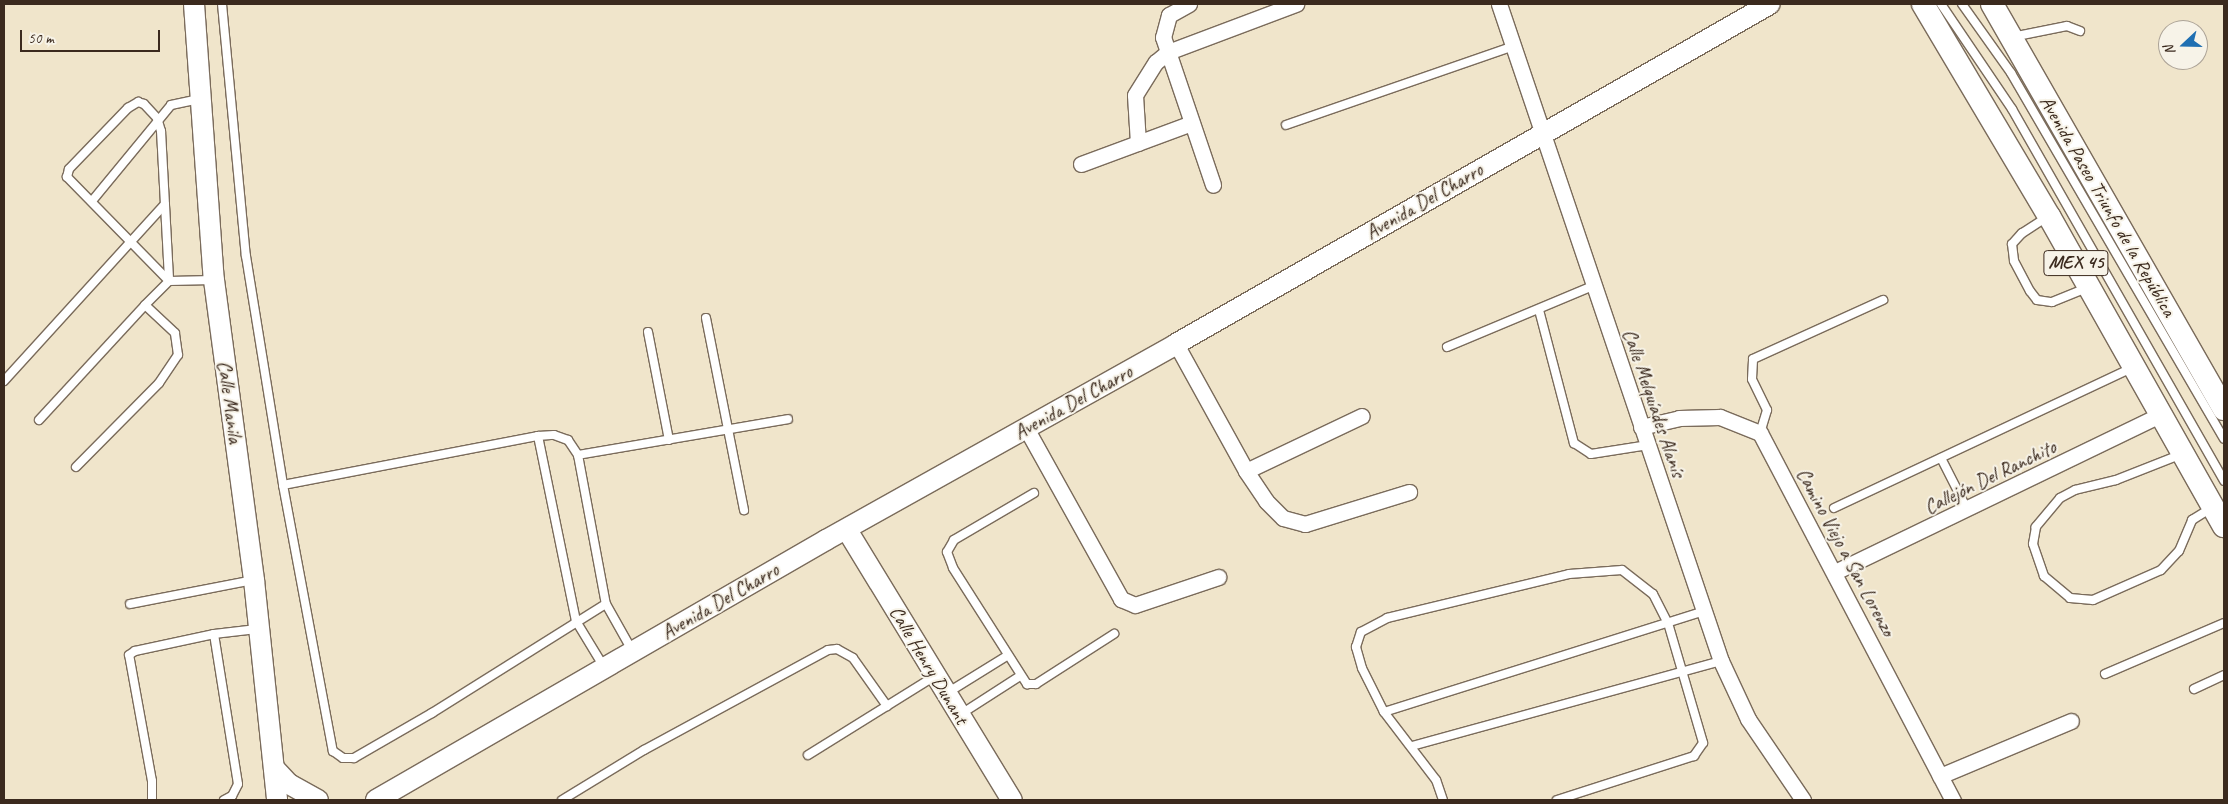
<!DOCTYPE html>
<html>
<head>
<meta charset="utf-8">
<style>
  body { margin:0 }
  #map { position:relative; width:2228px; height:804px; overflow:hidden; background:#f0e5cb; font-family:Caveat,sans-serif }
  div>[style] { position:absolute }
  .roads { filter:drop-shadow(1px 0 #7a6b5b) drop-shadow(-1px 0 #7a6b5b) drop-shadow(0 1px #7a6b5b) drop-shadow(0 -1px #7a6b5b) }
  .lane>* { height:8px; margin:-4px; padding:0 4px; transform-origin:4px; border-radius:4px; background:#fff }
  .street>* { height:15px; margin:-7.5px; padding:0 7.5px; transform-origin:7.5px; border-radius:7.5px; background:#fff }
  .secondary>* { height:20px; margin:-10px; padding:0 10px; transform-origin:10px; border-radius:10px; background:#fff }
  .primary>* { height:22px; margin:-11px; padding:0 11px; transform-origin:11px; border-radius:11px; background:#fff }
  span { translate:-50% -50%; white-space:nowrap; text-align:center; line-height:1.15; -webkit-text-stroke:4px #f7f3e8; paint-order:stroke }
  .shield-label span { padding:1px 4px; background:#f7f3e8; border:1px solid; border-radius:4px; -webkit-text-stroke-width:0 }
  .shield-label { font-size:19px; color:#3b2a1e; font-weight:700 }
  .street-label { font-size:20px; color:#3b2a1e }
  .frame { position:absolute; inset:0; border:5px solid #3b2a1e; pointer-events:none }
  .north { position:absolute; left:2158px; top:20px; width:50px; height:50px; box-sizing:border-box; background:#f7f3e8; border:1px solid #aca397; border-radius:50%; rotate:249deg; font-size:14px; font-weight:700; line-height:20px; text-align:center; color:#3b2a1e }
  .north::after { content:''; display:block; margin:auto; width:18px; height:22px; background:#1f6fb2; clip-path:polygon(50% 0,100% 100%,50% 72%,0 100%) }
  .scale { position:absolute; left:20px; top:30px; width:140px; height:22px; box-sizing:border-box; border:2px solid #3b2a1e; border-top:0; padding-left:6px; font-size:15px; line-height:18px; white-space:nowrap; color:#3b2a1e; -webkit-text-stroke:4px #f7f3e8; paint-order:stroke }
</style>
</head>
<body>
<div id="map">
  <div class="roads">
    <div class="lane">
      <div style="left:222px;top:4px;width:253px;rotate:84.6deg"></div>
      <div style="left:246px;top:256px;width:232px;rotate:80.8deg"></div>
      <div style="left:283px;top:485px;width:271px;rotate:79.4deg"></div>
      <div style="left:333px;top:751px;width:12px;rotate:35deg"></div>
      <div style="left:343px;top:758px;width:11px"></div>
      <div style="left:354px;top:758px;width:90px;rotate:-30deg"></div>
      <div style="left:432px;top:713px;width:205px;rotate:-32.1deg"></div>
      <div style="left:1941px;top:4px;width:127px;rotate:55.9deg"></div>
      <div style="left:2012px;top:109px;width:428px;rotate:60.3deg"></div>
      <div style="left:1962px;top:4px;width:85px;rotate:54.6deg"></div>
      <div style="left:2011px;top:73px;width:423px;rotate:59.8deg"></div>
      <div style="left:2012px;top:37px;width:56px;rotate:-11.3deg"></div>
      <div style="left:2067px;top:26px;width:14px;rotate:21deg"></div>
      <div style="left:138px;top:102px;width:6px;rotate:18deg"></div>
      <div style="left:144px;top:104px;width:19px;rotate:47deg"></div>
      <div style="left:157px;top:118px;width:14px;rotate:73deg"></div>
      <div style="left:161px;top:131px;width:150px;rotate:86.9deg"></div>
      <div style="left:169px;top:281px;width:146px;rotate:-134.4deg"></div>
      <div style="left:67px;top:177px;width:8px;rotate:-76deg"></div>
      <div style="left:69px;top:169px;width:85px;rotate:-46deg"></div>
      <div style="left:128px;top:108px;width:12px;rotate:-31deg"></div>
      <div style="left:1286px;top:125px;width:241px;rotate:-19.1deg"></div>
      <div style="left:92px;top:201px;width:124px;rotate:-50.5deg"></div>
      <div style="left:171px;top:105px;width:30px;rotate:-12deg"></div>
      <div style="left:2047px;top:217px;width:30px;rotate:147deg"></div>
      <div style="left:2022px;top:233px;width:15px;rotate:132deg"></div>
      <div style="left:2012px;top:244px;width:17px;rotate:83deg"></div>
      <div style="left:2014px;top:261px;width:34px;rotate:62deg"></div>
      <div style="left:2030px;top:291px;width:11px;rotate:52deg"></div>
      <div style="left:2037px;top:300px;width:15px;rotate:8deg"></div>
      <div style="left:2052px;top:302px;width:38px;rotate:-22deg"></div>
      <div style="left:1539px;top:310px;width:138px;rotate:75.3deg"></div>
      <div style="left:1574px;top:443px;width:20px;rotate:33deg"></div>
      <div style="left:1591px;top:454px;width:58px;rotate:-9deg"></div>
      <div style="left:706px;top:318px;width:196px;rotate:78.8deg"></div>
      <div style="left:648px;top:332px;width:110px;rotate:79deg"></div>
      <div style="left:1447px;top:347px;width:158px;rotate:-22.7deg"></div>
      <div style="left:4px;top:381px;width:239px;rotate:-47.7deg"></div>
      <div style="left:39px;top:420px;width:156px;rotate:-47.3deg"></div>
      <div style="left:1760px;top:433px;width:24px;rotate:-73deg"></div>
      <div style="left:1767px;top:410px;width:34px;rotate:-116deg"></div>
      <div style="left:1752px;top:379px;width:20px;rotate:-87deg"></div>
      <div style="left:1753px;top:359px;width:143px;rotate:-24.4deg"></div>
      <div style="left:538px;top:436px;width:189px;rotate:78.4deg"></div>
      <div style="left:576px;top:621px;width:54px;rotate:58.7deg"></div>
      <div style="left:2182px;top:454px;width:71px;rotate:158.5deg"></div>
      <div style="left:2116px;top:480px;width:42px;rotate:166.3deg"></div>
      <div style="left:2075px;top:490px;width:17px;rotate:152deg"></div>
      <div style="left:2060px;top:498px;width:38px;rotate:130deg"></div>
      <div style="left:2036px;top:527px;width:17px;rotate:100deg"></div>
      <div style="left:2033px;top:544px;width:34px;rotate:71deg"></div>
      <div style="left:2044px;top:576px;width:34px;rotate:40deg"></div>
      <div style="left:2070px;top:598px;width:23px;rotate:5deg"></div>
      <div style="left:2093px;top:600px;width:74px;rotate:-23.8deg"></div>
      <div style="left:2161px;top:570px;width:26px;rotate:-47deg"></div>
      <div style="left:2179px;top:551px;width:34px;rotate:-67deg"></div>
      <div style="left:2192px;top:520px;width:22px;rotate:-32deg"></div>
      <div style="left:578px;top:455px;width:213px;rotate:-9.7deg"></div>
      <div style="left:1941px;top:458px;width:57px;rotate:63deg"></div>
      <div style="left:76px;top:467px;width:118px;rotate:-45.3deg"></div>
      <div style="left:159px;top:383px;width:34px;rotate:-56deg"></div>
      <div style="left:178px;top:355px;width:22px;rotate:-98deg"></div>
      <div style="left:175px;top:333px;width:41px;rotate:-137deg"></div>
      <div style="left:145px;top:305px;width:34px;rotate:-45deg"></div>
      <div style="left:169px;top:281px;width:44px;rotate:-1.3deg"></div>
      <div style="left:283px;top:485px;width:260px;rotate:-10.9deg"></div>
      <div style="left:538px;top:436px;width:16px;rotate:-4deg"></div>
      <div style="left:554px;top:435px;width:15px;rotate:20deg"></div>
      <div style="left:568px;top:440px;width:18px;rotate:56deg"></div>
      <div style="left:578px;top:455px;width:152px;rotate:79.4deg"></div>
      <div style="left:606px;top:604px;width:55px;rotate:60.6deg"></div>
      <div style="left:1034px;top:493px;width:93px;rotate:149.6deg"></div>
      <div style="left:954px;top:540px;width:14px;rotate:120deg"></div>
      <div style="left:947px;top:552px;width:17px;rotate:69deg"></div>
      <div style="left:953px;top:568px;width:138px;rotate:57.5deg"></div>
      <div style="left:1027px;top:684px;width:9px"></div>
      <div style="left:1036px;top:684px;width:93px;rotate:-32.7deg"></div>
      <div style="left:1834px;top:508px;width:331px;rotate:-25.2deg"></div>
      <div style="left:130px;top:604px;width:125px;rotate:-11deg"></div>
      <div style="left:2105px;top:674px;width:129px;rotate:-23.2deg"></div>
      <div style="left:2194px;top:689px;width:33px;rotate:-25deg"></div>
      <div style="left:947px;top:693px;width:70px;rotate:-31.7deg"></div>
      <div style="left:1384px;top:712px;width:336px;rotate:-17.5deg"></div>
      <div style="left:961px;top:714px;width:70px;rotate:-32.8deg"></div>
      <div style="left:1412px;top:746px;width:320px;rotate:-15.4deg"></div>
      <div style="left:808px;top:755px;width:150px;rotate:-31.9deg"></div>
      <div style="left:152px;top:800px;width:19px;rotate:-90deg"></div>
      <div style="left:152px;top:781px;width:128px;rotate:-100.3deg"></div>
      <div style="left:129px;top:655px;width:7px;rotate:-34deg"></div>
      <div style="left:135px;top:651px;width:81px;rotate:-12.1deg"></div>
      <div style="left:224px;top:800px;width:9px;rotate:-27deg"></div>
      <div style="left:232px;top:796px;width:13px;rotate:-63deg"></div>
      <div style="left:238px;top:784px;width:152px;rotate:-99.1deg"></div>
      <div style="left:214px;top:634px;width:43px;rotate:-6.6deg"></div>
      <div style="left:562px;top:800px;width:96px;rotate:-31.4deg"></div>
      <div style="left:644px;top:750px;width:209px;rotate:-28.5deg"></div>
      <div style="left:828px;top:650px;width:9px;rotate:-6deg"></div>
      <div style="left:837px;top:649px;width:18px;rotate:29deg"></div>
      <div style="left:853px;top:658px;width:59px;rotate:54.7deg"></div>
      <div style="left:1443px;top:800px;width:21px;rotate:-109deg"></div>
      <div style="left:1436px;top:780px;width:86px;rotate:-127.4deg"></div>
      <div style="left:1384px;top:712px;width:49px;rotate:-116.6deg"></div>
      <div style="left:1362px;top:668px;width:22px;rotate:-106deg"></div>
      <div style="left:1356px;top:647px;width:16px;rotate:-72deg"></div>
      <div style="left:1361px;top:632px;width:30px;rotate:-28deg"></div>
      <div style="left:1387px;top:618px;width:187px;rotate:-13.6deg"></div>
      <div style="left:1569px;top:574px;width:53px;rotate:-4.3deg"></div>
      <div style="left:1622px;top:570px;width:39px;rotate:38deg"></div>
      <div style="left:1653px;top:594px;width:33px;rotate:63deg"></div>
      <div style="left:1668px;top:623px;width:125px;rotate:73.7deg"></div>
      <div style="left:1703px;top:743px;width:16px;rotate:125deg"></div>
      <div style="left:1694px;top:756px;width:144px;rotate:162.2deg"></div>
    </div>
    <div class="street">
      <div style="left:1189px;top:4px;width:23px;rotate:151deg"></div>
      <div style="left:1169px;top:15px;width:23px;rotate:105deg"></div>
      <div style="left:1163px;top:37px;width:156px;rotate:71.3deg"></div>
      <div style="left:1499px;top:4px;width:693px;rotate:71.33deg"></div>
      <div style="left:1721px;top:661px;width:64px;rotate:65deg"></div>
      <div style="left:1748px;top:719px;width:98px;rotate:55.8deg"></div>
      <div style="left:1138px;top:143px;width:48px;rotate:-93.6deg"></div>
      <div style="left:1135px;top:95px;width:39px;rotate:-58deg"></div>
      <div style="left:1156px;top:62px;width:16px;rotate:-40deg"></div>
      <div style="left:1168px;top:52px;width:137px;rotate:-20.6deg"></div>
      <div style="left:1081px;top:164px;width:118px;rotate:-20.3deg"></div>
      <div style="left:1176px;top:344px;width:145px;rotate:61.1deg"></div>
      <div style="left:1246px;top:471px;width:36px;rotate:56deg"></div>
      <div style="left:1266px;top:501px;width:24px;rotate:45deg"></div>
      <div style="left:1283px;top:518px;width:23px;rotate:15deg"></div>
      <div style="left:1305px;top:524px;width:109px;rotate:-17.1deg"></div>
      <div style="left:1641px;top:427px;width:39px;rotate:-13deg"></div>
      <div style="left:1679px;top:418px;width:41px;rotate:-1.4deg"></div>
      <div style="left:1720px;top:417px;width:43px;rotate:21.8deg"></div>
      <div style="left:1760px;top:433px;width:415px;rotate:62.3deg"></div>
      <div style="left:1026px;top:428px;width:196px;rotate:60.9deg"></div>
      <div style="left:1121px;top:599px;width:15px;rotate:23deg"></div>
      <div style="left:1135px;top:605px;width:88px;rotate:-18.6deg"></div>
      <div style="left:1246px;top:471px;width:128px;rotate:-25.4deg"></div>
      <div style="left:1835px;top:572px;width:363px;rotate:-25.8deg"></div>
      <div style="left:1940px;top:776px;width:142px;rotate:-22.8deg"></div>
    </div>
    <div class="secondary">
      <div style="left:194px;top:4px;width:277px;rotate:85.9deg"></div>
      <div style="left:214px;top:280px;width:303px;rotate:82.4deg"></div>
      <div style="left:254px;top:580px;width:221px;rotate:84deg"></div>
      <div style="left:847px;top:530px;width:316px;rotate:58.6deg"></div>
      <div style="left:274px;top:768px;width:22px;rotate:47deg"></div>
      <div style="left:289px;top:784px;width:33px;rotate:29deg"></div>
      <div style="left:376px;top:800px;width:520px;rotate:-30.02deg"></div>
      <div style="left:826px;top:540px;width:401px;rotate:-29.2deg"></div>
      <div style="left:1176px;top:344px;width:684px;rotate:-29.79deg"></div>
    </div>
    <div class="primary">
      <div style="left:1923px;top:4px;width:247px;rotate:59.3deg"></div>
      <div style="left:2049px;top:216px;width:356px;rotate:60.6deg"></div>
      <div style="left:1992px;top:4px;width:467px;rotate:60.2deg"></div>
    </div>
  </div>
  <div class="shield-label">
    <span style="left:2076px;top:263px">MEX 45</span>
  </div>
  <div class="street-label">
    <span style="left:1424px;top:201px;rotate:-30deg">Avenida Del Charro</span>
    <span style="left:2108px;top:206px;rotate:60deg">Avenida Paseo Triunfo de la República</span>
    <span style="left:230px;top:402px;rotate:82deg">Calle Manila</span>
    <span style="left:1073px;top:402px;rotate:-29deg">Avenida Del Charro</span>
    <span style="left:1654px;top:403px;rotate:71deg">Calle Melquíades Alanís</span>
    <span style="left:1990px;top:477px;rotate:-26deg">Callejón Del Ranchito</span>
    <span style="left:1846px;top:552px;rotate:62deg">Camino Viejo a San Lorenzo</span>
    <span style="left:720px;top:601px;rotate:-30deg">Avenida Del Charro</span>
    <span style="left:929px;top:665px;rotate:59deg">Calle Henry Dunant</span>
  </div>
  <div class="frame"></div>
  <div class="north">N</div>
  <div class="scale">50 m</div>
</div>
</body>
</html>
